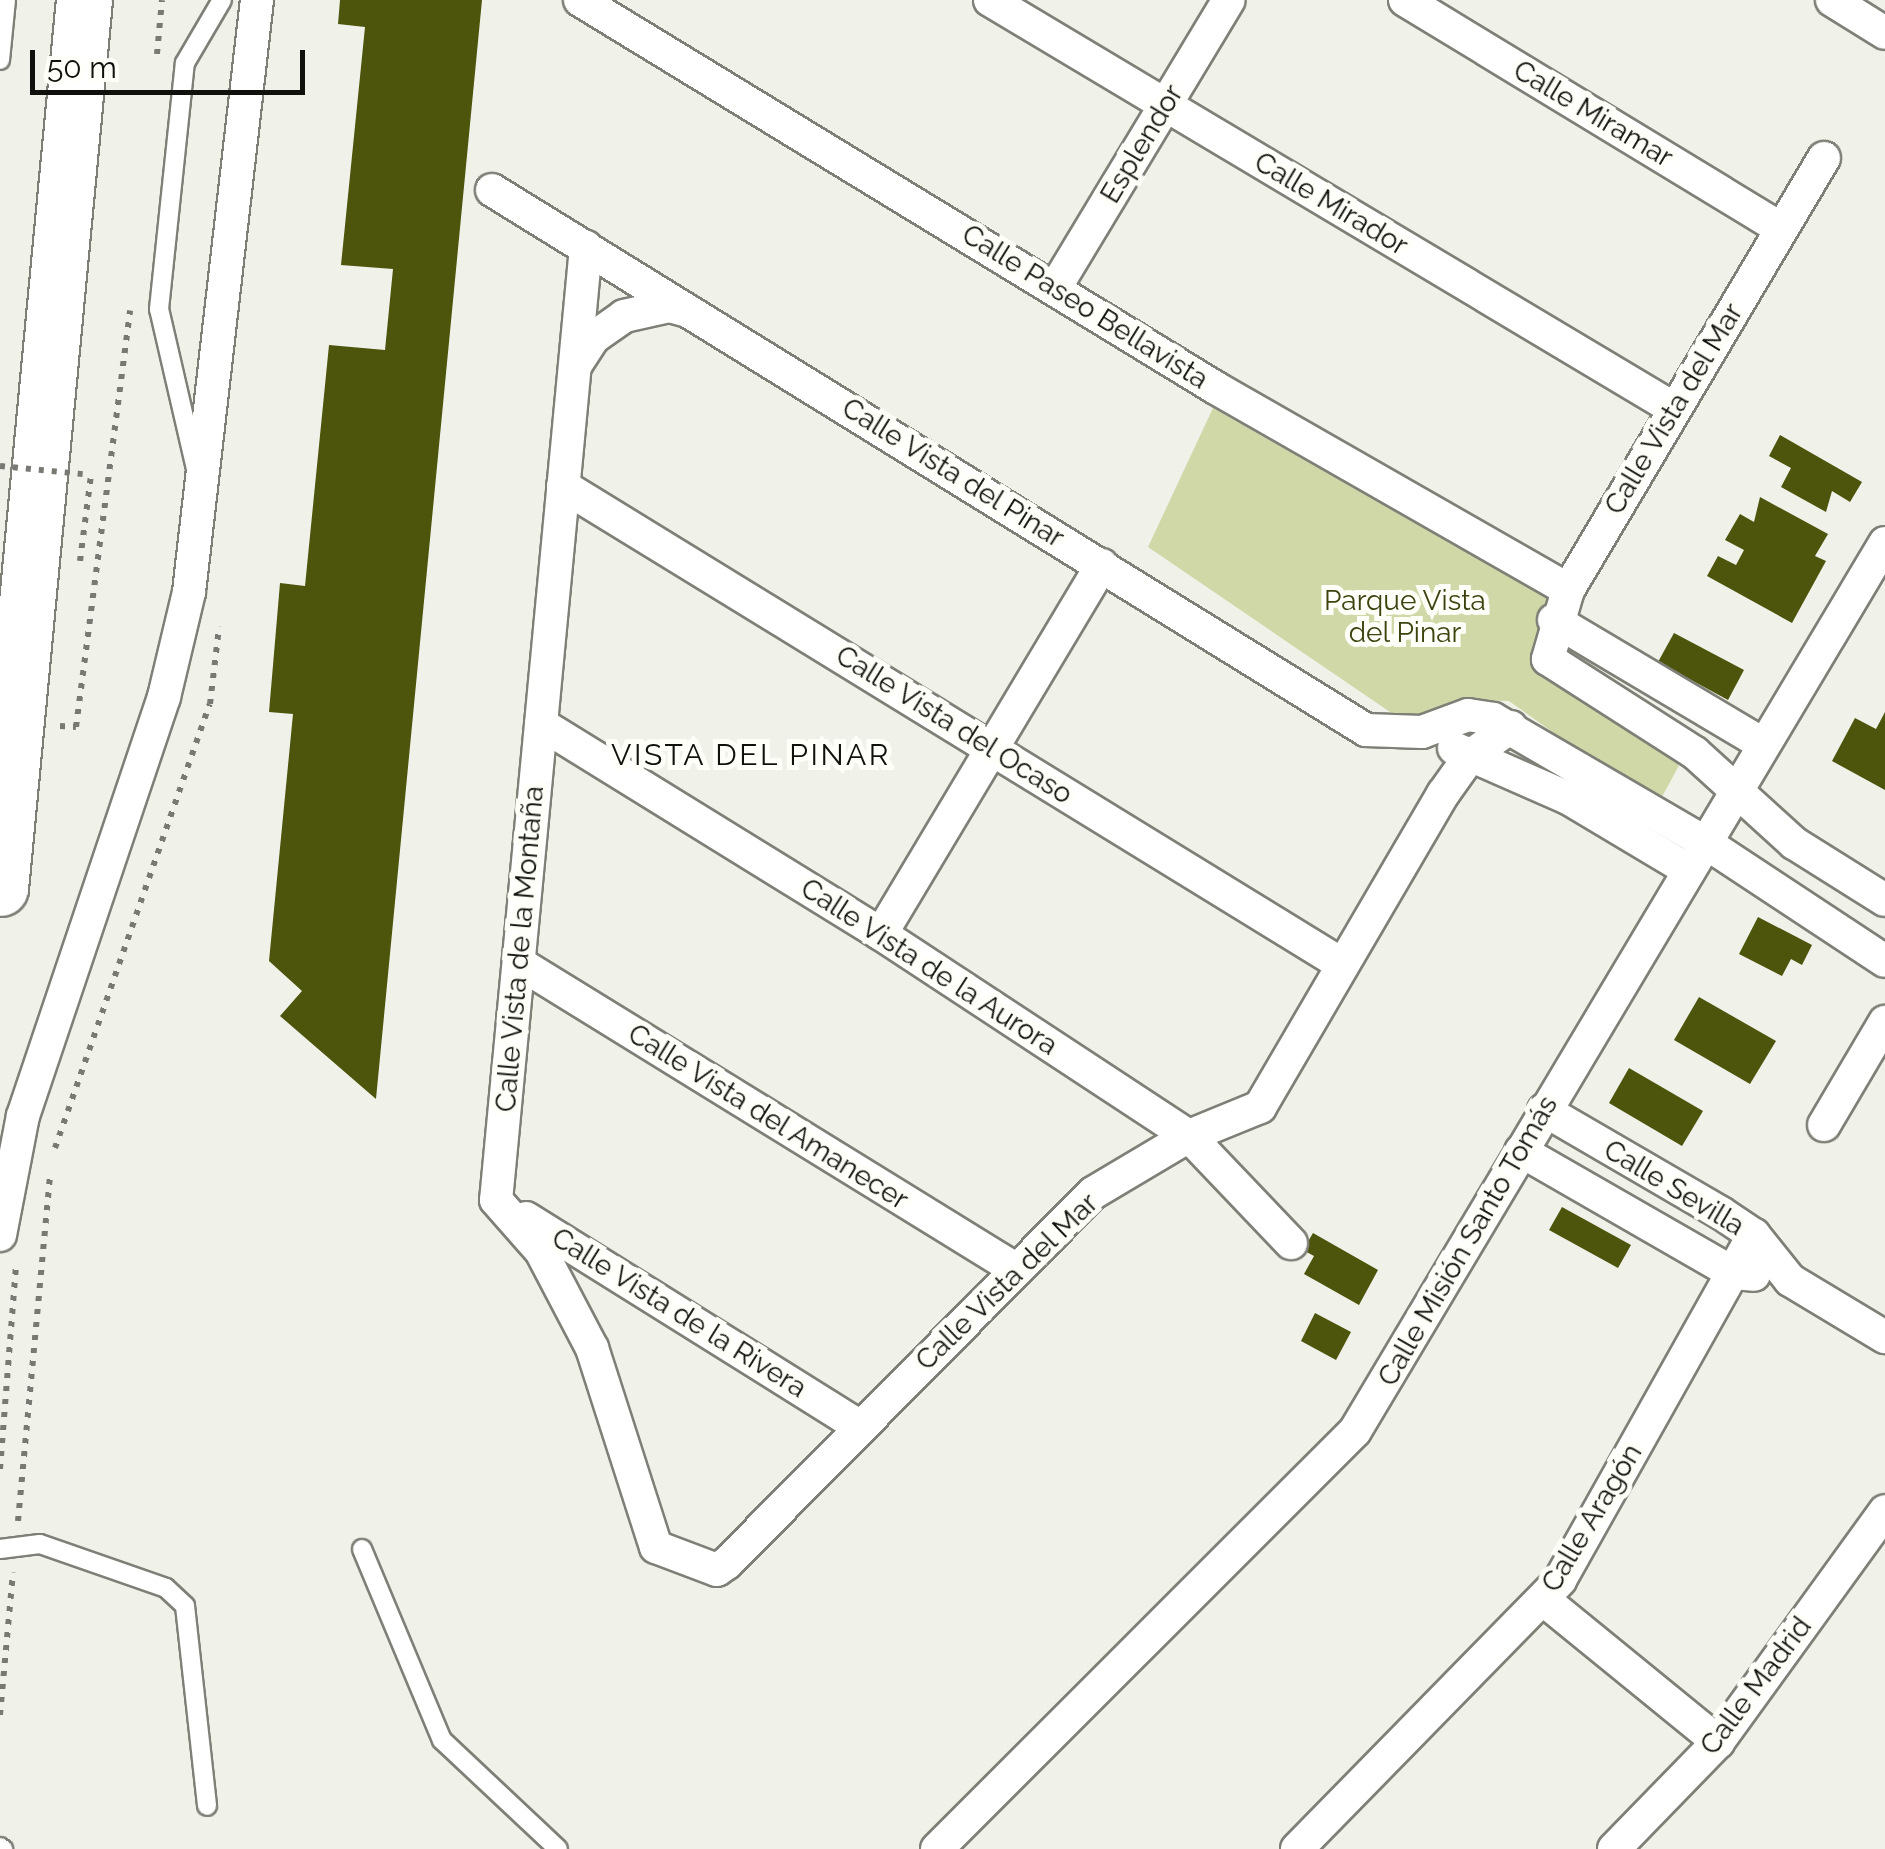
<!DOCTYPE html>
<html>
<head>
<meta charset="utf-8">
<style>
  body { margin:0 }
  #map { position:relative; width:1885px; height:1849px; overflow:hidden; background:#f0f2e9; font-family:Raleway,sans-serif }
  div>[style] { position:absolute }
  .green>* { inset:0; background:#d1d8a7 }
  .building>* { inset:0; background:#4d540c }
  .path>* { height:6px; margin-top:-3px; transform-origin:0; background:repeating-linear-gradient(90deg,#797974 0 5px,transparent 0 13px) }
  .roads { filter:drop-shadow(2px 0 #7e8077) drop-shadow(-2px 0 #7e8077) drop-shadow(0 2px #7e8077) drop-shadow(0 -2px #7e8077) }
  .lane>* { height:18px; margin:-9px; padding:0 9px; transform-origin:9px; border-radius:9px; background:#fff }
  .street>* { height:32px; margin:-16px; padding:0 16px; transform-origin:16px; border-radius:16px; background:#fff }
  .highway>* { height:55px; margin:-27.5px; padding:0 27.5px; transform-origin:27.5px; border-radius:27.5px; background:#fff }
  .path-bridge>* { height:6px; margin-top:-3px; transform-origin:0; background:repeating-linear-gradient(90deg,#797974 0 5px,transparent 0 13px) }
  span { translate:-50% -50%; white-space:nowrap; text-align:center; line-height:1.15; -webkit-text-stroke:10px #fefff9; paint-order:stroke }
  .street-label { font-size:28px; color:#10100d }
  .park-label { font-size:28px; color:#3d420e }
  .neighbourhood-label { font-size:30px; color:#10100d; letter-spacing:2.5px }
  .scale { position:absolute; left:30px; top:50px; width:275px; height:45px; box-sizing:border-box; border:5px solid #10100d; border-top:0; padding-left:12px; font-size:30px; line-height:35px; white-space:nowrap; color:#10100d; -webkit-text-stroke:8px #fefff9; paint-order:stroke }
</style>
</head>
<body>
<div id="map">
  <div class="green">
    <div style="clip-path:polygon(1213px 408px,1553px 602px,1545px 637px,1682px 760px,1657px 806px,1509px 701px,1458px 700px,1422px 715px,1393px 714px,1148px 547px)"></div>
  </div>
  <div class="building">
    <div style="clip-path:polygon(340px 0,482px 0,376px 1099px,280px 1016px,302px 991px,269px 961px,293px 714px,269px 712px,280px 583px,305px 586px,329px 345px,385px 350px,393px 269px,341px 265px,365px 27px,338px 24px)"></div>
    <div style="clip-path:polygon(1780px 435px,1862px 482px,1850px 502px,1832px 491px,1826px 512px,1781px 487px,1791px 468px,1769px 456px)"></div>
    <div style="clip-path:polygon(1760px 497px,1828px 534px,1815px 556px,1826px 561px,1792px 623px,1707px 576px,1718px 556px,1736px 565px,1744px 550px,1725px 540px,1740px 514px,1754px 522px)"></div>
    <div style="clip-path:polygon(1674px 633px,1744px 670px,1728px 700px,1658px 662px)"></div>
    <div style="clip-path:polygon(1885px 712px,1885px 790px,1832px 761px,1855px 718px,1876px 729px)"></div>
    <div style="clip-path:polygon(1758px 917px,1812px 945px,1802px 965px,1791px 959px,1782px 976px,1739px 954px)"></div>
    <div style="clip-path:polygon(1699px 997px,1776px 1041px,1750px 1084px,1674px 1040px)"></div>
    <div style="clip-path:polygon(1629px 1068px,1703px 1111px,1682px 1146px,1609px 1103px)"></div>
    <div style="clip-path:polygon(1562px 1207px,1631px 1245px,1618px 1268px,1549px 1230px)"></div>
    <div style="clip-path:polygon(1313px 1233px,1378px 1270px,1359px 1305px,1304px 1274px,1314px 1256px,1303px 1250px)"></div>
    <div style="clip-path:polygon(1315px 1313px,1351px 1332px,1336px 1360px,1301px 1341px)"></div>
  </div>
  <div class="path">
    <div style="left:157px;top:54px;width:54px;rotate:-84.7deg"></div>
    <div style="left:80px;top:561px;width:87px;rotate:-82.7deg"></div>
    <div style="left:60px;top:726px;width:16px;rotate:4deg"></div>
    <div style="left:76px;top:727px;width:420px;rotate:-82.6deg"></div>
    <div style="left:55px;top:1148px;width:470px;rotate:-70.8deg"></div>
    <div style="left:210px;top:704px;width:78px;rotate:-83.3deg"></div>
    <div style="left:0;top:1469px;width:206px;rotate:-85.5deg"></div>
    <div style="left:18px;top:1521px;width:347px;rotate:-84.7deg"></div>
    <div style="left:0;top:1715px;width:143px;rotate:-84.8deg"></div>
  </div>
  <div class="roads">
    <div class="lane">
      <div style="left:0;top:60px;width:60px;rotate:-84.3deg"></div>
      <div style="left:196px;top:469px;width:164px;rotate:-103deg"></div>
      <div style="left:159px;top:309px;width:247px;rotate:-84deg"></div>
      <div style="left:185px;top:63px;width:73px;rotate:-59.6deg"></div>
      <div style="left:0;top:1549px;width:40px;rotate:-7.1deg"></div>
      <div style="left:40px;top:1544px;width:133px;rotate:19.2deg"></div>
      <div style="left:166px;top:1588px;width:26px;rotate:43deg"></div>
      <div style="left:185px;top:1606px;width:201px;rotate:83.7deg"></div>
      <div style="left:362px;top:1549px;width:207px;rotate:67.3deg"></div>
      <div style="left:442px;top:1740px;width:159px;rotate:43.2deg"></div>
      <div style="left:0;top:1847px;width:4px;rotate:34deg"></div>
    </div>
    <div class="street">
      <div style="left:580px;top:0;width:745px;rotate:31.39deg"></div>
      <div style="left:1216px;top:388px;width:406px;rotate:29.8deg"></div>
      <div style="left:990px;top:0;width:796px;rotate:30.85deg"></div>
      <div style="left:1405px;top:0;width:440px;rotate:31.3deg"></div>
      <div style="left:1832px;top:0;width:62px;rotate:31.9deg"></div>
      <div style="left:1824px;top:158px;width:502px;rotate:120.65deg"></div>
      <div style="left:1568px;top:590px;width:72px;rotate:106.2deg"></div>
      <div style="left:1548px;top:659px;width:174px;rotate:32.6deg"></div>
      <div style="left:1695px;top:753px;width:134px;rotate:42.3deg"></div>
      <div style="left:1794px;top:843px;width:107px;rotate:32.1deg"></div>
      <div style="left:492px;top:190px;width:1027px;rotate:31.71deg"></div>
      <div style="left:1366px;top:730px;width:56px;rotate:2deg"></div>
      <div style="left:1422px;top:732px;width:49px;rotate:-20.3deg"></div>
      <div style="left:1468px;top:715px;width:25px;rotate:9deg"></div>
      <div style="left:1493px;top:719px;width:246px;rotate:30.2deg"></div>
      <div style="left:1706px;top:843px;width:214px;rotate:33.4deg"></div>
      <div style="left:586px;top:247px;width:957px;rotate:95.39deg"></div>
      <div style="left:496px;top:1200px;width:68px;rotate:48.6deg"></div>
      <div style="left:541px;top:1251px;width:110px;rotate:62.3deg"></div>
      <div style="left:592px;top:1348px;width:209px;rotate:72.2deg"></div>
      <div style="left:656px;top:1547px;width:65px;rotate:20.7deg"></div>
      <div style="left:717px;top:1570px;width:12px;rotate:-35deg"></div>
      <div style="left:727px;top:1563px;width:520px;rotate:-45.31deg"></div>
      <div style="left:1093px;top:1193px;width:112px;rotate:-30.7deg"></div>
      <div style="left:1189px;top:1136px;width:77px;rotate:-22.2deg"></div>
      <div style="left:1260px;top:1107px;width:363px;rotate:-59.7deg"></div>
      <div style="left:1443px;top:794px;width:47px;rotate:-54.6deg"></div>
      <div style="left:1470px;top:756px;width:50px;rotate:-35.3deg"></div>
      <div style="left:1055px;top:288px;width:336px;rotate:-58.9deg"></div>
      <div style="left:575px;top:366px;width:33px;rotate:-57deg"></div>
      <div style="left:593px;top:338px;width:38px;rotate:-35deg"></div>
      <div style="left:624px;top:316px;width:47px;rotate:-12.3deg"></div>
      <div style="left:670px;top:306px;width:18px;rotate:16deg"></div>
      <div style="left:563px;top:486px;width:915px;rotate:31.55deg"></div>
      <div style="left:1554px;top:620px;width:243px;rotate:30.7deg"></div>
      <div style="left:541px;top:724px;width:400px;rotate:31.7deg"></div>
      <div style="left:881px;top:934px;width:368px;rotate:33.3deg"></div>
      <div style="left:1189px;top:1136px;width:148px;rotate:46.4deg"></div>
      <div style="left:1454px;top:748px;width:124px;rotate:23.7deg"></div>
      <div style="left:1568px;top:798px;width:141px;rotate:30.8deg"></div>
      <div style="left:881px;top:934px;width:430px;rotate:-59.1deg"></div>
      <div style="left:519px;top:963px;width:585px;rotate:31.65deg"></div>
      <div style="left:1544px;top:1110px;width:205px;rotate:30.2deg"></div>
      <div style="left:1721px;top:1213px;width:40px;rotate:34deg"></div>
      <div style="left:1754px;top:1235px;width:58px;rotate:51.3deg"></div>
      <div style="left:1790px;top:1280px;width:111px;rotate:31deg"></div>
      <div style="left:1824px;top:1125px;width:120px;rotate:-59.4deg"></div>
      <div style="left:1521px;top:1151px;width:245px;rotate:29.9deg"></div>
      <div style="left:1733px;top:1273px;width:21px;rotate:5deg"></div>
      <div style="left:526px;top:1218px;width:395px;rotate:32deg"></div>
      <div style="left:0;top:1235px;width:121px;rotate:-79.1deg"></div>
      <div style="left:23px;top:1116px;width:442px;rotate:-71.4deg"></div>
      <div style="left:164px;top:697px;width:108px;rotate:-76.6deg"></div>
      <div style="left:189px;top:592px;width:596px;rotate:-83.45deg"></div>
      <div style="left:1544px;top:1600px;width:225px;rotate:39.2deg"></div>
      <div style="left:937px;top:1849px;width:591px;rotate:-45deg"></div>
      <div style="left:1355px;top:1431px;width:1034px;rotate:-59.17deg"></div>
      <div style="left:1297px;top:1849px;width:376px;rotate:-45.6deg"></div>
      <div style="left:1560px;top:1580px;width:396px;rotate:-60.7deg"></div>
      <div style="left:1614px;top:1849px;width:149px;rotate:-45.8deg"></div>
      <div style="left:1718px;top:1742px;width:285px;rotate:-54.1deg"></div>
    </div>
    <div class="highway">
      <div style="left:0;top:888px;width:892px;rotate:-84.6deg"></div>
    </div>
  </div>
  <div class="path-bridge">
    <div style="left:0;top:466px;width:91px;rotate:5.6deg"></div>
  </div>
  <div class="street-label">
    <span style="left:1593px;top:114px;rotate:31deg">Calle Miramar</span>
    <span style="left:1142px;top:144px;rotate:-59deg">Esplendor</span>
    <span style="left:1331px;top:204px;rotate:31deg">Calle Mirador</span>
    <span style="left:1085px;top:307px;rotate:32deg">Calle Paseo Bellavista</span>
    <span style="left:1674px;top:409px;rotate:-59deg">Calle Vista del Mar</span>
    <span style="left:953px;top:473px;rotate:32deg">Calle Vista del Pinar</span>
    <span style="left:954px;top:725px;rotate:32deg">Calle Vista del Ocaso</span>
    <span style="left:520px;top:949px;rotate:-85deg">Calle Vista de la Montaña</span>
    <span style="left:929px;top:967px;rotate:33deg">Calle Vista de la Aurora</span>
    <span style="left:768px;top:1117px;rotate:32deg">Calle Vista del Amanecer</span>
    <span style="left:1674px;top:1188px;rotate:31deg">Calle Sevilla</span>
    <span style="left:1468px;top:1241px;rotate:-60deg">Calle Misión Santo Tomás</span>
    <span style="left:1007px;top:1282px;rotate:-44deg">Calle Vista del Mar</span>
    <span style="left:679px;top:1313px;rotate:32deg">Calle Vista de la Rivera</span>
    <span style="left:1592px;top:1518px;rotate:-59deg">Calle Aragón</span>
    <span style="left:1756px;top:1686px;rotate:-53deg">Calle Madrid</span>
  </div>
  <div class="park-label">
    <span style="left:1405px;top:617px">Parque Vista<br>del Pinar</span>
  </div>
  <div class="neighbourhood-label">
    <span style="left:751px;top:755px">VISTA DEL PINAR</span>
  </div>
  <div class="scale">50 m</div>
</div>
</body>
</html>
